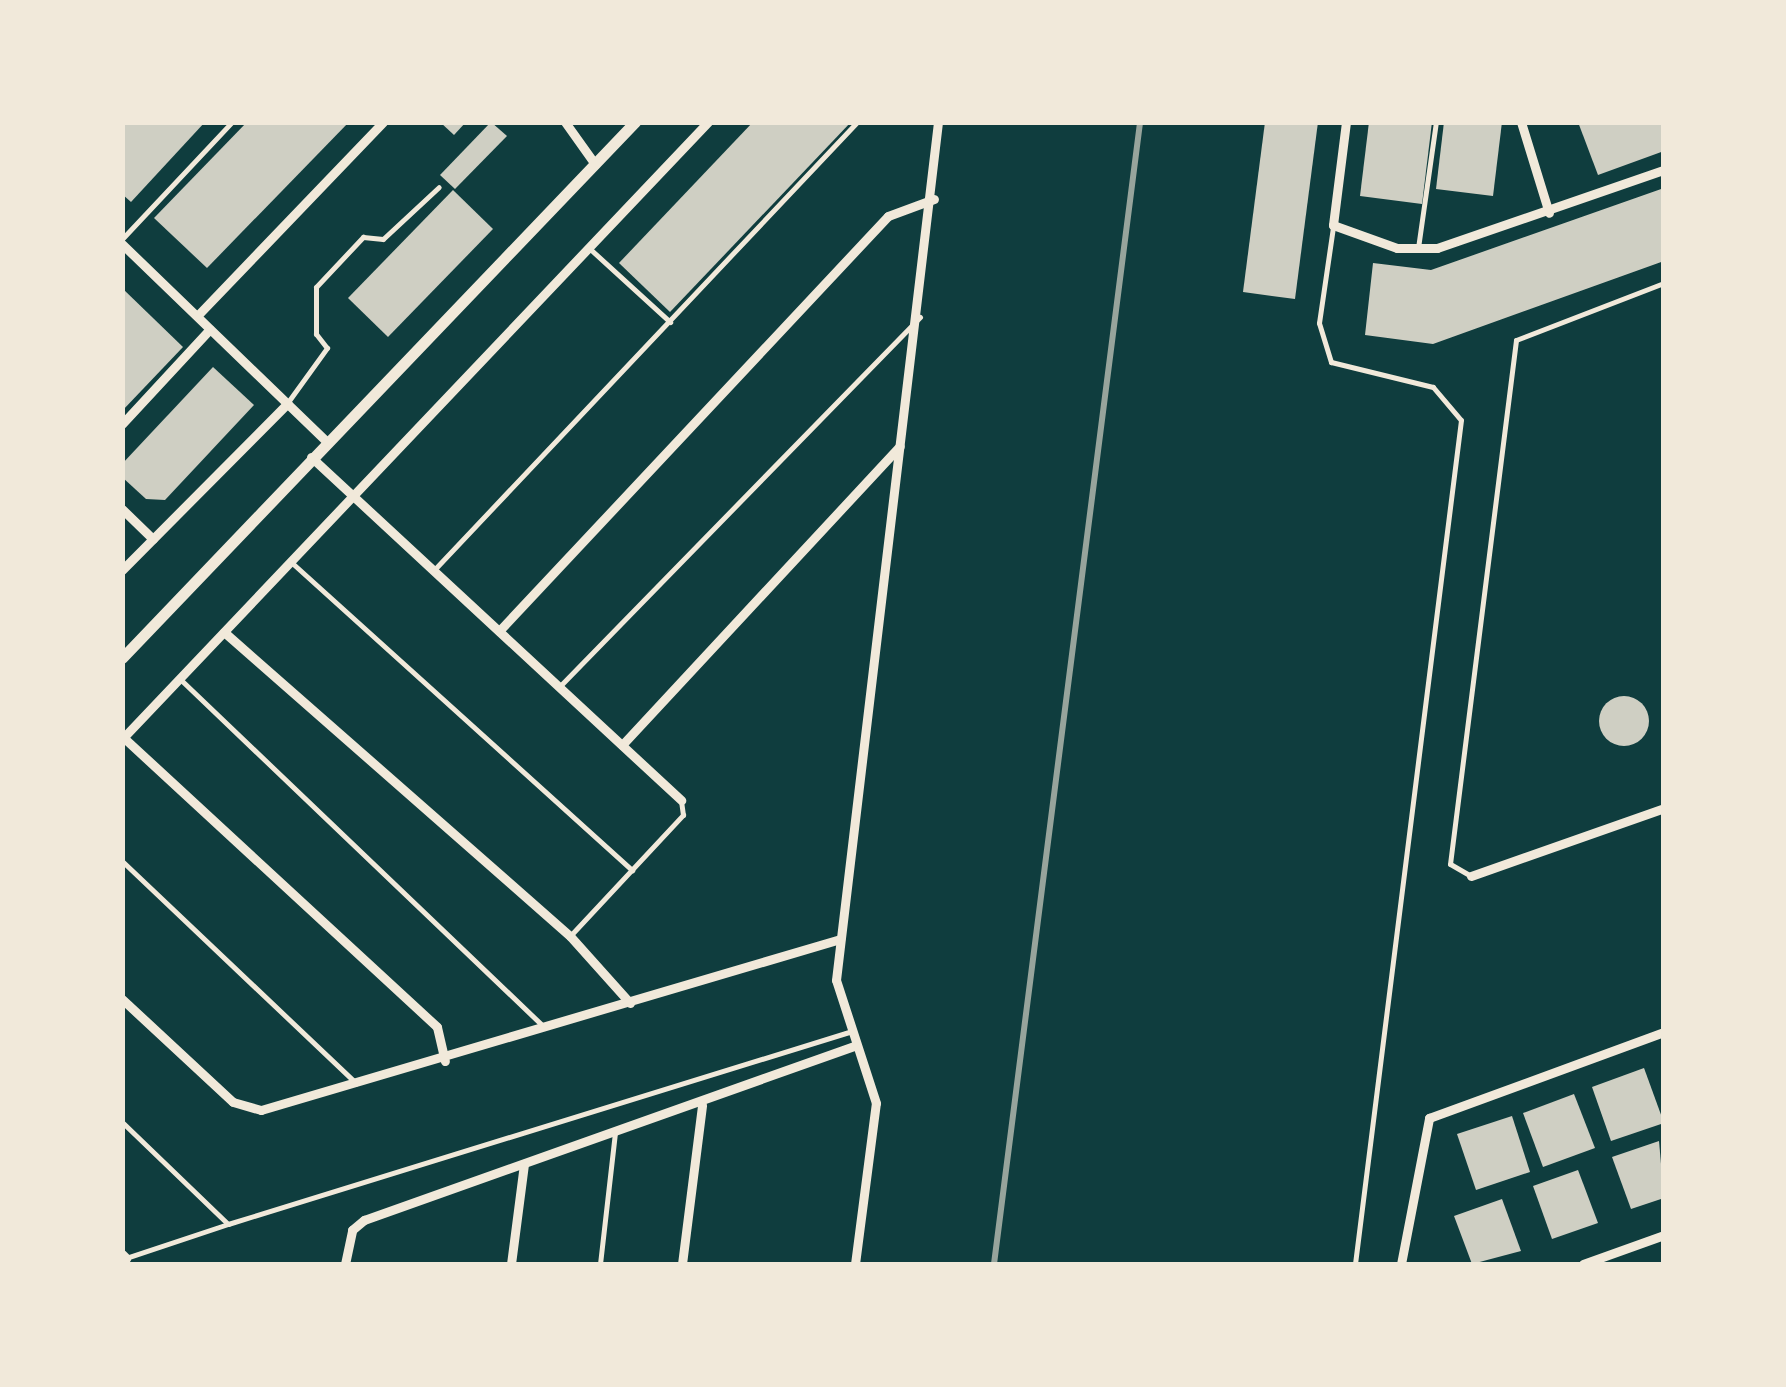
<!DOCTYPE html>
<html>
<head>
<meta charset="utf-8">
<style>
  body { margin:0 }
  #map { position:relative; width:1786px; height:1387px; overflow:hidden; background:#0f3d3e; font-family:"Times New Roman",serif }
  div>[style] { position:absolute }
  .building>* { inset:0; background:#cfcfc3 }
  .round { border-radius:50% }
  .service>* { height:5px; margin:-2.5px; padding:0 2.5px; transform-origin:2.5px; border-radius:2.5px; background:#f1e9da }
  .minor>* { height:9px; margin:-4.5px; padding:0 4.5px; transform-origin:4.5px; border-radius:4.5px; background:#f1e9da }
  .tertiary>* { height:11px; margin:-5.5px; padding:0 5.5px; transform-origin:5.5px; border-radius:5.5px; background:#f1e9da }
  .rail>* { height:6px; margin:-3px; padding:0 3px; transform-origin:3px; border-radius:3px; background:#97a49c }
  span { translate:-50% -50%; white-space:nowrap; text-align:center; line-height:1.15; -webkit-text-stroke:9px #f1e9da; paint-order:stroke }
  .frame { position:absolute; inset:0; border:125px solid #f1e9da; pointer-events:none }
</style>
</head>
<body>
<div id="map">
  <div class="building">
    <div style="clip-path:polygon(122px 122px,205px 122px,131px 202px,122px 194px)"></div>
    <div style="clip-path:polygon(247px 122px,349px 122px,207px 268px,154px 218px)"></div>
    <div style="clip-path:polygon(440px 122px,466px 122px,454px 135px)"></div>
    <div style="clip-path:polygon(491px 122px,507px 136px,455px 189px,440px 175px)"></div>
    <div style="clip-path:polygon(753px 122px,851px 122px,670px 312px,619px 263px)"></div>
    <div style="clip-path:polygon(1265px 122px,1318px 122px,1295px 299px,1243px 292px)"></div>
    <div style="clip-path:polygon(1369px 122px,1432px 122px,1422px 204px,1360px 196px)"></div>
    <div style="clip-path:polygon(1444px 122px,1502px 122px,1493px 196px,1436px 189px)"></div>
    <div style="clip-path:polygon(1578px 122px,1664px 122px,1664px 151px,1598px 175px)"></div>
    <div style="clip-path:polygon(1664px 188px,1664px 261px,1433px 344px,1365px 335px,1373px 263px,1431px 270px)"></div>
    <div style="clip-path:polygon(453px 190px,493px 229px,388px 337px,348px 298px)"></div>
    <div style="clip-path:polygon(122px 288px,183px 347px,122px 411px)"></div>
    <div style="clip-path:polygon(213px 367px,254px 405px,165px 500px,146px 499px,122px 477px,122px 464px)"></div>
    <div class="round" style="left:1599px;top:696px;width:50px;height:50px"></div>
    <div style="clip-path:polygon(1644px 1068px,1664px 1123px,1611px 1141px,1592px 1087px)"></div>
    <div style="clip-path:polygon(1574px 1094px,1595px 1148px,1543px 1167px,1523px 1113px)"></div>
    <div style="clip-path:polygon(1512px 1116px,1530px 1172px,1476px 1190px,1457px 1134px)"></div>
    <div style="clip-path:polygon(1659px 1141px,1664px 1198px,1631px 1209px,1612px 1157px)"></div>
    <div style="clip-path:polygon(1578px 1170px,1598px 1223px,1552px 1239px,1533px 1186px)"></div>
    <div style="clip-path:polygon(1502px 1199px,1521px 1251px,1472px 1264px,1454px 1216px)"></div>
  </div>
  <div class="service">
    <div style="left:1333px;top:227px;width:97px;rotate:98.3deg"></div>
    <div style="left:1319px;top:323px;width:41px;rotate:72.9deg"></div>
    <div style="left:1331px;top:362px;width:105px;rotate:13.8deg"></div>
    <div style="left:1433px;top:387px;width:43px;rotate:49.7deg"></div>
    <div style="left:1461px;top:420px;width:851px;rotate:97.16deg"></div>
    <div style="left:122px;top:239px;width:161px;rotate:-46.8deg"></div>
    <div style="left:589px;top:248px;width:110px;rotate:42.4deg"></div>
    <div style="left:1418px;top:248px;width:127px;rotate:-81.9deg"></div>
    <div style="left:288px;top:402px;width:67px;rotate:-54.2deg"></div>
    <div style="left:327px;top:348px;width:18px;rotate:-128deg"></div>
    <div style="left:316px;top:334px;width:47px;rotate:-90deg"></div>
    <div style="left:316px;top:287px;width:69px;rotate:-46.8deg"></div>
    <div style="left:363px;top:237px;width:20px;rotate:6deg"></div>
    <div style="left:383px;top:239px;width:76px;rotate:-42.9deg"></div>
    <div style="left:291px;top:562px;width:460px;rotate:42.1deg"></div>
    <div style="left:433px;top:571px;width:618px;rotate:-46.64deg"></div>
    <div style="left:180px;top:679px;width:502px;rotate:43.71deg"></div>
    <div style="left:559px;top:687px;width:517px;rotate:-45.71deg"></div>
    <div style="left:122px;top:861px;width:323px;rotate:43.5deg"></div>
    <div style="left:1471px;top:876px;width:24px;rotate:-150deg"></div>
    <div style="left:1450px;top:864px;width:528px;rotate:-82.82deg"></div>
    <div style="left:1516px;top:340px;width:159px;rotate:-21.1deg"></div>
    <div style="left:570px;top:936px;width:166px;rotate:-47deg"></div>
    <div style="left:683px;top:815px;width:15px;rotate:-98deg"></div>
    <div style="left:122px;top:1122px;width:147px;rotate:43.9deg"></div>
    <div style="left:228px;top:1224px;width:108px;rotate:161.6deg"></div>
    <div style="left:228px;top:1224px;width:650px;rotate:-17.18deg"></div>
    <div style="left:600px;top:1264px;width:132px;rotate:-83.5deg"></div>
  </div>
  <div class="minor">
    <div style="left:565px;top:122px;width:52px;rotate:54.5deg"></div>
    <div style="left:1346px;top:122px;width:104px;rotate:97.2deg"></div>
    <div style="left:1333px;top:225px;width:68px;rotate:19.8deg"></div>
    <div style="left:1397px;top:248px;width:40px"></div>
    <div style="left:1437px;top:248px;width:240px;rotate:-19deg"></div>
    <div style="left:1521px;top:122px;width:95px;rotate:72.9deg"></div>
    <div style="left:122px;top:244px;width:284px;rotate:44deg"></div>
    <div style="left:197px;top:316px;width:269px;rotate:-46.2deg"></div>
    <div style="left:122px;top:424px;width:129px;rotate:-47.2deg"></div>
    <div style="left:311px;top:457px;width:505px;rotate:42.83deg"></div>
    <div style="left:122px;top:509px;width:43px;rotate:44.1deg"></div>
    <div style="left:122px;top:570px;width:235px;rotate:-45.2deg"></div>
    <div style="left:499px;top:631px;width:569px;rotate:-46.85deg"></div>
    <div style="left:888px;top:216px;width:49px;rotate:-20.3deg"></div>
    <div style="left:224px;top:632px;width:461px;rotate:41.3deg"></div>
    <div style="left:570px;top:936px;width:90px;rotate:48.2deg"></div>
    <div style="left:124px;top:738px;width:426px;rotate:42.7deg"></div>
    <div style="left:437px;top:1027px;width:35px;rotate:77deg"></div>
    <div style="left:122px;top:739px;width:851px;rotate:-46.48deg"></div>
    <div style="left:622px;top:745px;width:408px;rotate:-47.1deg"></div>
    <div style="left:1471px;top:876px;width:205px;rotate:-19.4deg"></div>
    <div style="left:122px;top:999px;width:151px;rotate:42.9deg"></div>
    <div style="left:233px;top:1102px;width:29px;rotate:16deg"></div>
    <div style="left:261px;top:1110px;width:604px;rotate:-16.45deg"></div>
    <div style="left:122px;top:1254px;width:6px;rotate:45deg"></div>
    <div style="left:345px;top:1264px;width:35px;rotate:-78deg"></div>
    <div style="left:352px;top:1230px;width:16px;rotate:-40deg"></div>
    <div style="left:364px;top:1220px;width:520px;rotate:-19.55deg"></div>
    <div style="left:511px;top:1264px;width:101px;rotate:-82.6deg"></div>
    <div style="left:682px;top:1264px;width:160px;rotate:-82.8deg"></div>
    <div style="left:855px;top:1264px;width:162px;rotate:-82.6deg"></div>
    <div style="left:876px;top:1103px;width:129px;rotate:-108deg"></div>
    <div style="left:836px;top:980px;width:864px;rotate:-83.22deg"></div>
    <div style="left:1401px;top:1264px;width:149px;rotate:-79.1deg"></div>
    <div style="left:1429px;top:1118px;width:250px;rotate:-20.1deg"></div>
    <div style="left:1583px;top:1264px;width:86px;rotate:-19.7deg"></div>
  </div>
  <div class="tertiary">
    <div style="left:122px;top:658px;width:742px;rotate:-46.26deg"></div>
  </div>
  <div class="rail">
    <div style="left:994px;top:1264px;width:1151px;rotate:-82.71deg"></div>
  </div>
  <div class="frame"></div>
</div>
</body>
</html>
